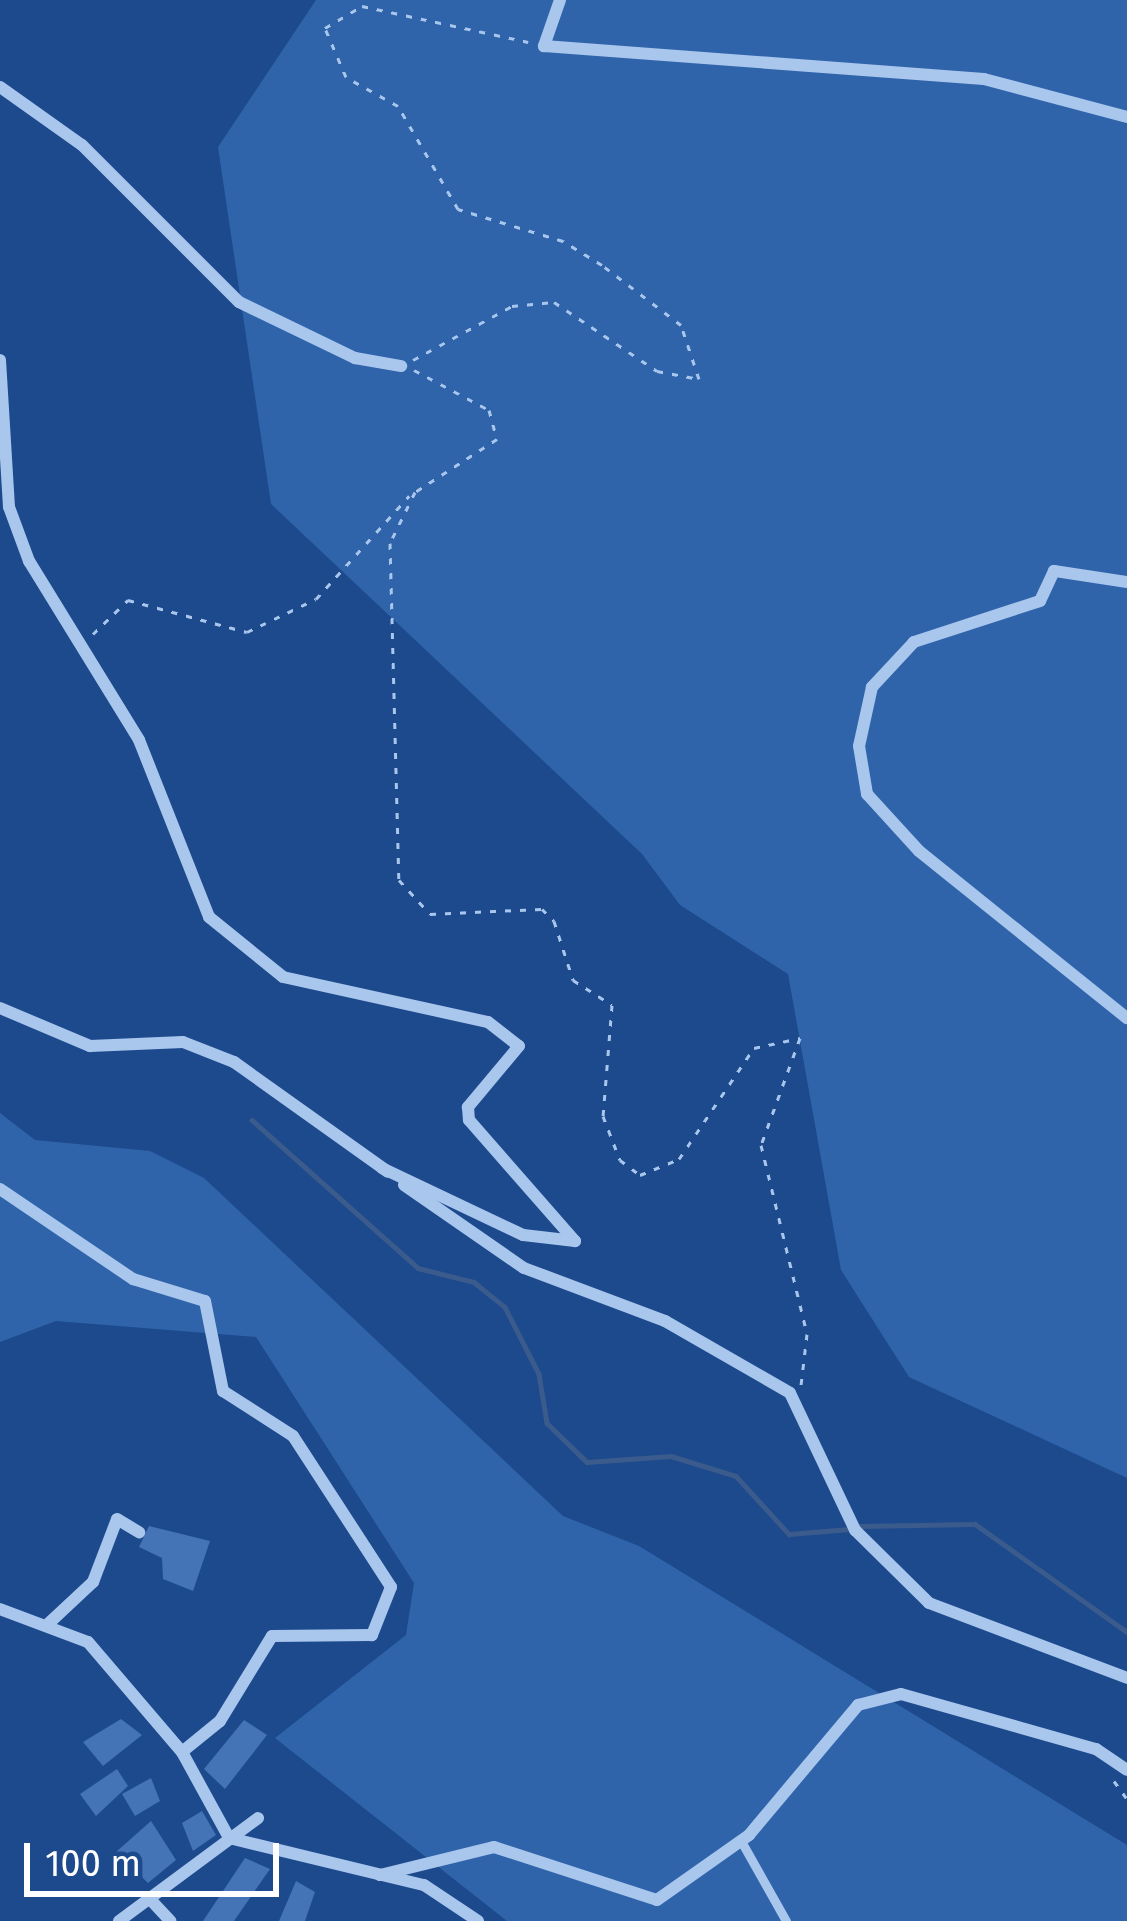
<!DOCTYPE html>
<html>
<head>
<meta charset="utf-8">
<style>
  body { margin:0 }
  #map { position:relative; width:1127px; height:1921px; overflow:hidden; background:#1c4a8d; font-family:"Fira Sans",sans-serif }
  div>[style] { position:absolute }
  .green>* { inset:0; background:#2f64ab }
  .stream>* { height:4.5px; margin:-2.25px; padding:0 2.25px; transform-origin:2.25px; border-radius:2.25px; background:#3a5b8c }
  .building>* { inset:0; background:#4474b5 }
  .path>* { height:3px; margin-top:-1.5px; transform-origin:0; background:repeating-linear-gradient(90deg,#a9c6ed 0 6px,transparent 0 15px) }
  .lane>* { height:9px; margin:-4.5px; padding:0 4.5px; transform-origin:4.5px; border-radius:4.5px; background:#a9c6ed }
  .street>* { height:12px; margin:-6px; padding:0 6px; transform-origin:6px; border-radius:6px; background:#a9c6ed }
  span { translate:-50% -50%; white-space:nowrap; text-align:center; line-height:1.15; -webkit-text-stroke:9px #1c4a8d; paint-order:stroke }
  .scale { position:absolute; left:24px; top:1843px; width:255px; height:54px; box-sizing:border-box; border:6px solid #fff; border-top:0; padding-left:15px; font-size:36px; line-height:42px; white-space:nowrap; color:#fff; -webkit-text-stroke:9px #1c4a8d; paint-order:stroke }
</style>
</head>
<body>
<div id="map">
  <div class="green">
    <div style="clip-path:polygon(316px 0,1127px 0,1127px 1478px,909px 1377px,841px 1270px,788px 974px,680px 905px,642px 854px,271px 504px,218px 147px)"></div>
    <div style="clip-path:polygon(0 1113px,35px 1140px,150px 1151px,204px 1178px,563px 1516px,639px 1546px,1127px 1845px,1127px 1921px,507px 1921px,275px 1738px,406px 1635px,414px 1583px,256px 1337px,56px 1321px,0 1342px)"></div>
  </div>
  <div class="stream">
    <div style="left:252px;top:1120px;width:222px;rotate:41.7deg"></div>
    <div style="left:418px;top:1268px;width:58px;rotate:14deg"></div>
    <div style="left:474px;top:1282px;width:40px;rotate:39deg"></div>
    <div style="left:505px;top:1307px;width:75px;rotate:63.1deg"></div>
    <div style="left:539px;top:1374px;width:50px;rotate:80.7deg"></div>
    <div style="left:547px;top:1423px;width:56px;rotate:44.3deg"></div>
    <div style="left:587px;top:1462px;width:84px;rotate:-4.1deg"></div>
    <div style="left:671px;top:1456px;width:68px;rotate:17.1deg"></div>
    <div style="left:736px;top:1476px;width:79px;rotate:47.6deg"></div>
    <div style="left:789px;top:1534px;width:60px;rotate:-4.8deg"></div>
    <div style="left:860px;top:1526px;width:115px;rotate:-1deg"></div>
    <div style="left:975px;top:1524px;width:186px;rotate:35.4deg"></div>
  </div>
  <div class="building">
    <div style="clip-path:polygon(149px 1526px,210px 1541px,193px 1591px,163px 1579px,162px 1558px,139px 1547px)"></div>
    <div style="clip-path:polygon(121px 1719px,142px 1735px,103px 1766px,83px 1742px)"></div>
    <div style="clip-path:polygon(244px 1720px,267px 1735px,225px 1789px,204px 1769px)"></div>
    <div style="clip-path:polygon(117px 1769px,128px 1786px,96px 1816px,80px 1794px)"></div>
    <div style="clip-path:polygon(151px 1778px,160px 1801px,135px 1816px,122px 1794px)"></div>
    <div style="clip-path:polygon(202px 1811px,216px 1835px,193px 1851px,182px 1823px)"></div>
    <div style="clip-path:polygon(151px 1821px,176px 1860px,148px 1883px,116px 1852px)"></div>
    <div style="clip-path:polygon(245px 1858px,270px 1869px,234px 1921px,203px 1921px)"></div>
    <div style="clip-path:polygon(296px 1881px,315px 1892px,305px 1921px,279px 1921px)"></div>
  </div>
  <div class="path">
    <div style="left:413px;top:360px;width:113px;rotate:-28.6deg"></div>
    <div style="left:512px;top:306px;width:42px;rotate:-5.4deg"></div>
    <div style="left:554px;top:302px;width:124px;rotate:33.8deg"></div>
    <div style="left:657px;top:371px;width:43px;rotate:10.8deg"></div>
    <div style="left:699px;top:379px;width:57px;rotate:-108.4deg"></div>
    <div style="left:681px;top:325px;width:99px;rotate:-142.8deg"></div>
    <div style="left:602px;top:265px;width:46px;rotate:-148.4deg"></div>
    <div style="left:563px;top:241px;width:110px;rotate:-163.1deg"></div>
    <div style="left:458px;top:209px;width:119px;rotate:-120.2deg"></div>
    <div style="left:398px;top:106px;width:60px;rotate:-150.9deg"></div>
    <div style="left:346px;top:77px;width:53px;rotate:-113.2deg"></div>
    <div style="left:325px;top:28px;width:43px;rotate:-30.7deg"></div>
    <div style="left:362px;top:6px;width:170px;rotate:12.2deg"></div>
    <div style="left:414px;top:370px;width:85px;rotate:28.1deg"></div>
    <div style="left:489px;top:410px;width:30px;rotate:75deg"></div>
    <div style="left:497px;top:439px;width:98px;rotate:147.1deg"></div>
    <div style="left:415px;top:492px;width:57px;rotate:116.1deg"></div>
    <div style="left:390px;top:543px;width:337px;rotate:88.5deg"></div>
    <div style="left:399px;top:880px;width:46px;rotate:47.6deg"></div>
    <div style="left:430px;top:914px;width:112px;rotate:-2.6deg"></div>
    <div style="left:542px;top:909px;width:17px;rotate:45deg"></div>
    <div style="left:554px;top:921px;width:62px;rotate:72.1deg"></div>
    <div style="left:573px;top:980px;width:46px;rotate:32.7deg"></div>
    <div style="left:612px;top:1005px;width:111px;rotate:94.6deg"></div>
    <div style="left:603px;top:1116px;width:47px;rotate:68.9deg"></div>
    <div style="left:620px;top:1160px;width:25px;rotate:37deg"></div>
    <div style="left:640px;top:1175px;width:42px;rotate:-22.3deg"></div>
    <div style="left:679px;top:1159px;width:134px;rotate:-56deg"></div>
    <div style="left:754px;top:1048px;width:47px;rotate:-12.3deg"></div>
    <div style="left:800px;top:1038px;width:114px;rotate:110deg"></div>
    <div style="left:761px;top:1145px;width:195px;rotate:76.3deg"></div>
    <div style="left:807px;top:1334px;width:51px;rotate:96.7deg"></div>
    <div style="left:93px;top:634px;width:49px;rotate:-44.2deg"></div>
    <div style="left:128px;top:600px;width:123px;rotate:15.1deg"></div>
    <div style="left:247px;top:632px;width:76px;rotate:-25.6deg"></div>
    <div style="left:316px;top:599px;width:139px;rotate:-47.9deg"></div>
    <div style="left:1114px;top:1781px;width:22px;rotate:54deg"></div>
  </div>
  <div class="lane">
    <div style="left:741px;top:1841px;width:92px;rotate:60.6deg"></div>
  </div>
  <div class="street">
    <div style="left:560px;top:0;width:49px;rotate:109.2deg"></div>
    <div style="left:544px;top:46px;width:441px;rotate:4.3deg"></div>
    <div style="left:984px;top:79px;width:148px;rotate:14.9deg"></div>
    <div style="left:0;top:87px;width:100px;rotate:35.3deg"></div>
    <div style="left:82px;top:145px;width:222px;rotate:45deg"></div>
    <div style="left:239px;top:302px;width:129px;rotate:25.8deg"></div>
    <div style="left:355px;top:358px;width:47px;rotate:9.9deg"></div>
    <div style="left:0;top:360px;width:147px;rotate:86.5deg"></div>
    <div style="left:9px;top:507px;width:58px;rotate:69.7deg"></div>
    <div style="left:29px;top:561px;width:210px;rotate:58.4deg"></div>
    <div style="left:139px;top:740px;width:190px;rotate:68.4deg"></div>
    <div style="left:209px;top:917px;width:95px;rotate:39deg"></div>
    <div style="left:283px;top:977px;width:210px;rotate:12.4deg"></div>
    <div style="left:488px;top:1022px;width:39px;rotate:38deg"></div>
    <div style="left:519px;top:1046px;width:80px;rotate:129.9deg"></div>
    <div style="left:468px;top:1107px;width:13px;rotate:86deg"></div>
    <div style="left:469px;top:1120px;width:161px;rotate:48.8deg"></div>
    <div style="left:575px;top:1241px;width:52px;rotate:-173.4deg"></div>
    <div style="left:523px;top:1235px;width:156px;rotate:-154.6deg"></div>
    <div style="left:1127px;top:582px;width:74px;rotate:-171.4deg"></div>
    <div style="left:1054px;top:571px;width:33px;rotate:115deg"></div>
    <div style="left:1040px;top:601px;width:133px;rotate:162deg"></div>
    <div style="left:914px;top:642px;width:62px;rotate:133deg"></div>
    <div style="left:872px;top:687px;width:60px;rotate:102.4deg"></div>
    <div style="left:859px;top:746px;width:49px;rotate:80.5deg"></div>
    <div style="left:867px;top:794px;width:77px;rotate:47.6deg"></div>
    <div style="left:919px;top:851px;width:267px;rotate:38.8deg"></div>
    <div style="left:0;top:1008px;width:98px;rotate:22.9deg"></div>
    <div style="left:90px;top:1046px;width:93px;rotate:-2.5deg"></div>
    <div style="left:183px;top:1042px;width:55px;rotate:21.4deg"></div>
    <div style="left:234px;top:1062px;width:189px;rotate:35.5deg"></div>
    <div style="left:404px;top:1185px;width:146px;rotate:34.7deg"></div>
    <div style="left:524px;top:1268px;width:151px;rotate:20.6deg"></div>
    <div style="left:665px;top:1321px;width:144px;rotate:29.9deg"></div>
    <div style="left:790px;top:1393px;width:152px;rotate:64.6deg"></div>
    <div style="left:855px;top:1530px;width:104px;rotate:44.6deg"></div>
    <div style="left:929px;top:1603px;width:212px;rotate:20.7deg"></div>
    <div style="left:0;top:1189px;width:161px;rotate:34.1deg"></div>
    <div style="left:133px;top:1279px;width:75px;rotate:17deg"></div>
    <div style="left:205px;top:1301px;width:92px;rotate:78.7deg"></div>
    <div style="left:223px;top:1391px;width:83px;rotate:32.7deg"></div>
    <div style="left:293px;top:1436px;width:180px;rotate:57deg"></div>
    <div style="left:391px;top:1587px;width:52px;rotate:111.6deg"></div>
    <div style="left:372px;top:1635px;width:100px;rotate:179.4deg"></div>
    <div style="left:272px;top:1636px;width:100px;rotate:121.5deg"></div>
    <div style="left:220px;top:1721px;width:49px;rotate:140.8deg"></div>
    <div style="left:0;top:1609px;width:94px;rotate:20.6deg"></div>
    <div style="left:88px;top:1642px;width:145px;rotate:49.5deg"></div>
    <div style="left:182px;top:1752px;width:98px;rotate:61.3deg"></div>
    <div style="left:229px;top:1838px;width:201px;rotate:13.6deg"></div>
    <div style="left:424px;top:1885px;width:65px;rotate:33.7deg"></div>
    <div style="left:48px;top:1624px;width:62px;rotate:-43deg"></div>
    <div style="left:93px;top:1582px;width:67px;rotate:-69.1deg"></div>
    <div style="left:117px;top:1519px;width:26px;rotate:31deg"></div>
    <div style="left:380px;top:1875px;width:117px;rotate:-13.8deg"></div>
    <div style="left:494px;top:1847px;width:171px;rotate:18deg"></div>
    <div style="left:657px;top:1900px;width:113px;rotate:-35.2deg"></div>
    <div style="left:749px;top:1835px;width:170px;rotate:-50deg"></div>
    <div style="left:858px;top:1705px;width:44px;rotate:-14.3deg"></div>
    <div style="left:901px;top:1694px;width:203px;rotate:15.8deg"></div>
    <div style="left:1096px;top:1749px;width:37px;rotate:34deg"></div>
    <div style="left:148px;top:1897px;width:33px;rotate:47deg"></div>
    <div style="left:119px;top:1921px;width:173px;rotate:-36.5deg"></div>
  </div>
  <div class="scale">100 m</div>
</div>
</body>
</html>
